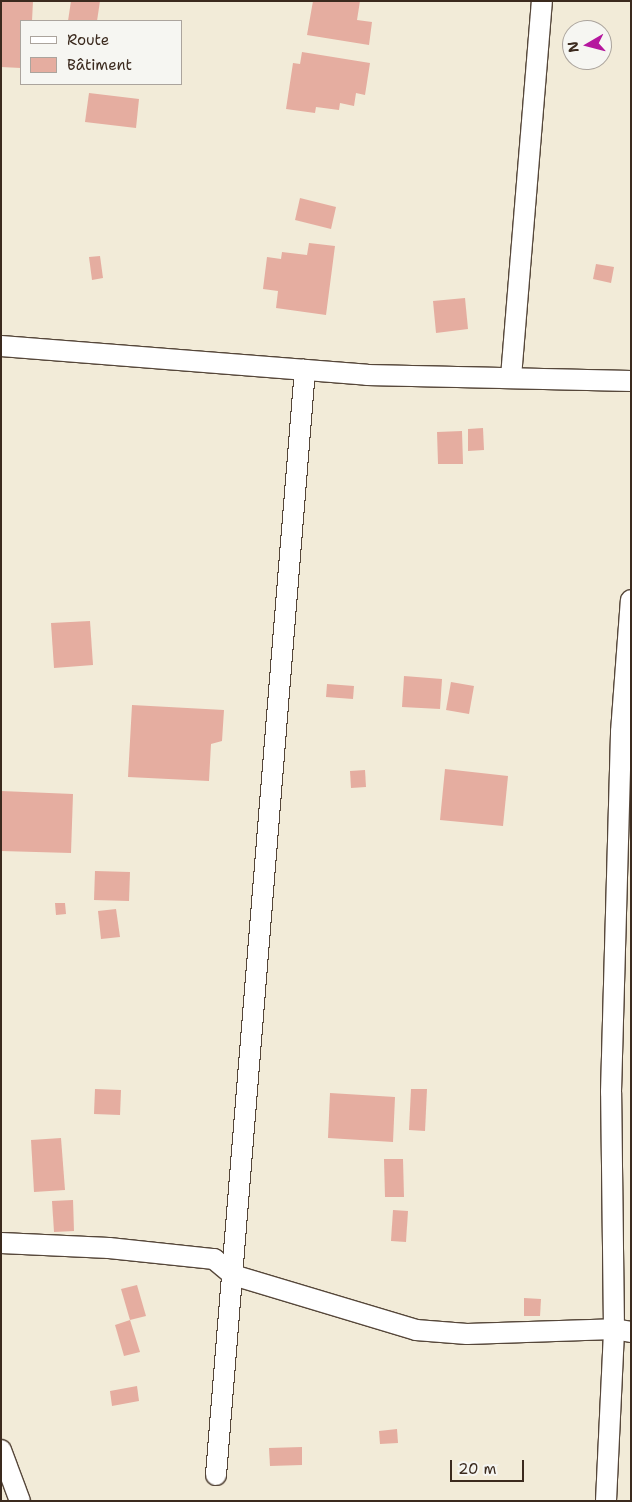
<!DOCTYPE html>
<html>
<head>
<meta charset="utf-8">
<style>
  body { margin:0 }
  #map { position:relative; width:632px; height:1502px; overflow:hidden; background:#f2ebd8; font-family:"Shantell Sans",sans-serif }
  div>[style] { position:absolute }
  .building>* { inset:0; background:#e5ada0 }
  .roads { filter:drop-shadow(1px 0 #56473a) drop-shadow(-1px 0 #56473a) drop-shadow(0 1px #56473a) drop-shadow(0 -1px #56473a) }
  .minor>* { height:20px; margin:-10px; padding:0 10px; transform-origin:10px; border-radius:10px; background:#fff }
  span { translate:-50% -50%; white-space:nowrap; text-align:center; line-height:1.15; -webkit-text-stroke:4.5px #f6f6f2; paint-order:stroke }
  .frame { position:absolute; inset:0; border:2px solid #3b2a1e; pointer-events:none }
  .legend { position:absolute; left:20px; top:20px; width:162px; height:65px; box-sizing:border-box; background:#f6f6f2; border:1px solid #aba49d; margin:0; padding:6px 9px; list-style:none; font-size:15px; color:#3b2a1e }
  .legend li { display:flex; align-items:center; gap:10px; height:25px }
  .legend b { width:25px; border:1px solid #aba49d }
  .north { position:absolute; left:562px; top:20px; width:50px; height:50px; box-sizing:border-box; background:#f6f6f2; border:1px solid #aba49d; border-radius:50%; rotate:262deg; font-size:14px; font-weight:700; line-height:20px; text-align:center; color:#3b2a1e }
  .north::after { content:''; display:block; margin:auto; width:18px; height:22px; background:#b5179e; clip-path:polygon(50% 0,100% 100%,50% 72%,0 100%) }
  .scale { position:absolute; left:450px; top:1460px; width:74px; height:22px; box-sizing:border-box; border:2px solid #3b2a1e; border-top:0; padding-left:6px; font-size:15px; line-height:18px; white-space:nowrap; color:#3b2a1e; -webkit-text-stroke:4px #f6f6f2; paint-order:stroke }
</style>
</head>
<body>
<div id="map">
  <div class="building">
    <div style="clip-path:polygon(1px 1px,33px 1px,32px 21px,21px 21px,21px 68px,1px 67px)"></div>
    <div style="clip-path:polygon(71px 1px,100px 1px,97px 21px,68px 21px)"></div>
    <div style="clip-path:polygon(313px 1px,360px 1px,357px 20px,372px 22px,369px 45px,307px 35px)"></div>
    <div style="clip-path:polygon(302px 52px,370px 63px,365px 95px,356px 93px,354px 106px,340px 103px,339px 110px,316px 107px,315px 113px,286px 109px,293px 63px,300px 64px)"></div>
    <div style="clip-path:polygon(89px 93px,139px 99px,136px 128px,85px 122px)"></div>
    <div style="clip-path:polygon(300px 198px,336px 207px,331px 229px,295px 220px)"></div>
    <div style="clip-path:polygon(309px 243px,335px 246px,326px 315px,276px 308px,278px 291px,263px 289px,267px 257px,281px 259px,282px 252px,307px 255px)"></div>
    <div style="clip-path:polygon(100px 256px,103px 278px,92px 280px,89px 257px)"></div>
    <div style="clip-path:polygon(596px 264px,614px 267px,611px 283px,593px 279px)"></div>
    <div style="clip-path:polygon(465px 298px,468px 329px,436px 333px,433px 301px)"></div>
    <div style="clip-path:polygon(483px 428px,484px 450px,468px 451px,468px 429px)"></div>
    <div style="clip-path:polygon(462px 431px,463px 464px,438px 464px,437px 432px)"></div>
    <div style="clip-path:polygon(90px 621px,93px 665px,54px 668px,51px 623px)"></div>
    <div style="clip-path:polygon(404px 676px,442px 679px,440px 709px,402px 707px)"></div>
    <div style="clip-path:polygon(451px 682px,474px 686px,469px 714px,446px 710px)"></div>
    <div style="clip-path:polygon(327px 684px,354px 686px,353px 699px,326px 697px)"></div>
    <div style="clip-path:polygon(132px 705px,224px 710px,222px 741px,211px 744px,209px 781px,128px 777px)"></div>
    <div style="clip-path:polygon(445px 769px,508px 776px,503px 826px,440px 820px)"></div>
    <div style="clip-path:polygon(365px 770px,366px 787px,351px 788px,350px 771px)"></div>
    <div style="clip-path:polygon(1px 791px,73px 794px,71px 853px,1px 851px)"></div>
    <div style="clip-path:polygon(95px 871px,130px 872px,129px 901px,94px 900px)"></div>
    <div style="clip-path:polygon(55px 903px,65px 903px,66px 914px,56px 915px)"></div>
    <div style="clip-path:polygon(116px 909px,120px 937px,101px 939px,98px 911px)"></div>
    <div style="clip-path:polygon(95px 1089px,121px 1090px,120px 1115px,94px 1114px)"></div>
    <div style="clip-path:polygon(411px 1089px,427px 1089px,425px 1131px,409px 1130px)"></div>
    <div style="clip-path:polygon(330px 1093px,395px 1097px,393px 1142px,328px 1138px)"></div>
    <div style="clip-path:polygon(61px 1138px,65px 1190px,34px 1192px,31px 1140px)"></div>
    <div style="clip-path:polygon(384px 1159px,403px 1159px,404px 1197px,385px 1197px)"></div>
    <div style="clip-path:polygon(73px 1200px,74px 1231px,54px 1232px,52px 1201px)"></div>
    <div style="clip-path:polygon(393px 1210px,408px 1211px,406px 1242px,391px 1241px)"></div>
    <div style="clip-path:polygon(137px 1285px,146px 1316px,130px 1320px,121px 1289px)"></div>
    <div style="clip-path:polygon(524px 1298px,541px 1299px,540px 1316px,524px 1316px)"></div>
    <div style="clip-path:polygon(130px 1320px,140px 1352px,124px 1356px,115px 1325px)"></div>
    <div style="clip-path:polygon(137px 1386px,139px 1401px,112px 1406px,110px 1391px)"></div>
    <div style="clip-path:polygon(397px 1429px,398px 1443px,380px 1444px,379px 1431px)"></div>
    <div style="clip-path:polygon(302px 1447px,302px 1465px,270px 1466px,269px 1448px)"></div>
  </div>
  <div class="roads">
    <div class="minor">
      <div style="left:1px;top:346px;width:367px;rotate:4.5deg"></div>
      <div style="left:367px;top:375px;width:264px;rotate:1.3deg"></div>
      <div style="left:511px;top:377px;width:377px;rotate:-85.3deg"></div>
      <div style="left:1px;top:1243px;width:108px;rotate:2.7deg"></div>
      <div style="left:109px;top:1248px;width:106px;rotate:6deg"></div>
      <div style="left:214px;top:1259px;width:25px;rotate:40deg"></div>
      <div style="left:233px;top:1275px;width:191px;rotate:16.7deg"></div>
      <div style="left:416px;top:1330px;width:51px;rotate:4.5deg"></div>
      <div style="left:467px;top:1334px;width:147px;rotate:-1.9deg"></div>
      <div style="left:614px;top:1329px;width:17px;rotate:10deg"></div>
      <div style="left:1px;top:1450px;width:54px;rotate:69.6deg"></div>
      <div style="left:216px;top:1475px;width:1109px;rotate:-85.4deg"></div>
      <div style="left:606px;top:1501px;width:172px;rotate:-87.3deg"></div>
      <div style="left:614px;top:1329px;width:237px;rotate:-90.7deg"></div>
      <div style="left:611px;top:1092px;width:360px;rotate:-88.4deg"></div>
      <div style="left:621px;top:732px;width:132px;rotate:-85.7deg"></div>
    </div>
  </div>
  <div class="frame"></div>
  <ul class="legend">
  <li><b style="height:6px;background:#fff"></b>Route</li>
  <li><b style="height:14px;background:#e5ada0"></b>Bâtiment</li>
  </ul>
  <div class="north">N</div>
  <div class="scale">20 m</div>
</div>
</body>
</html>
